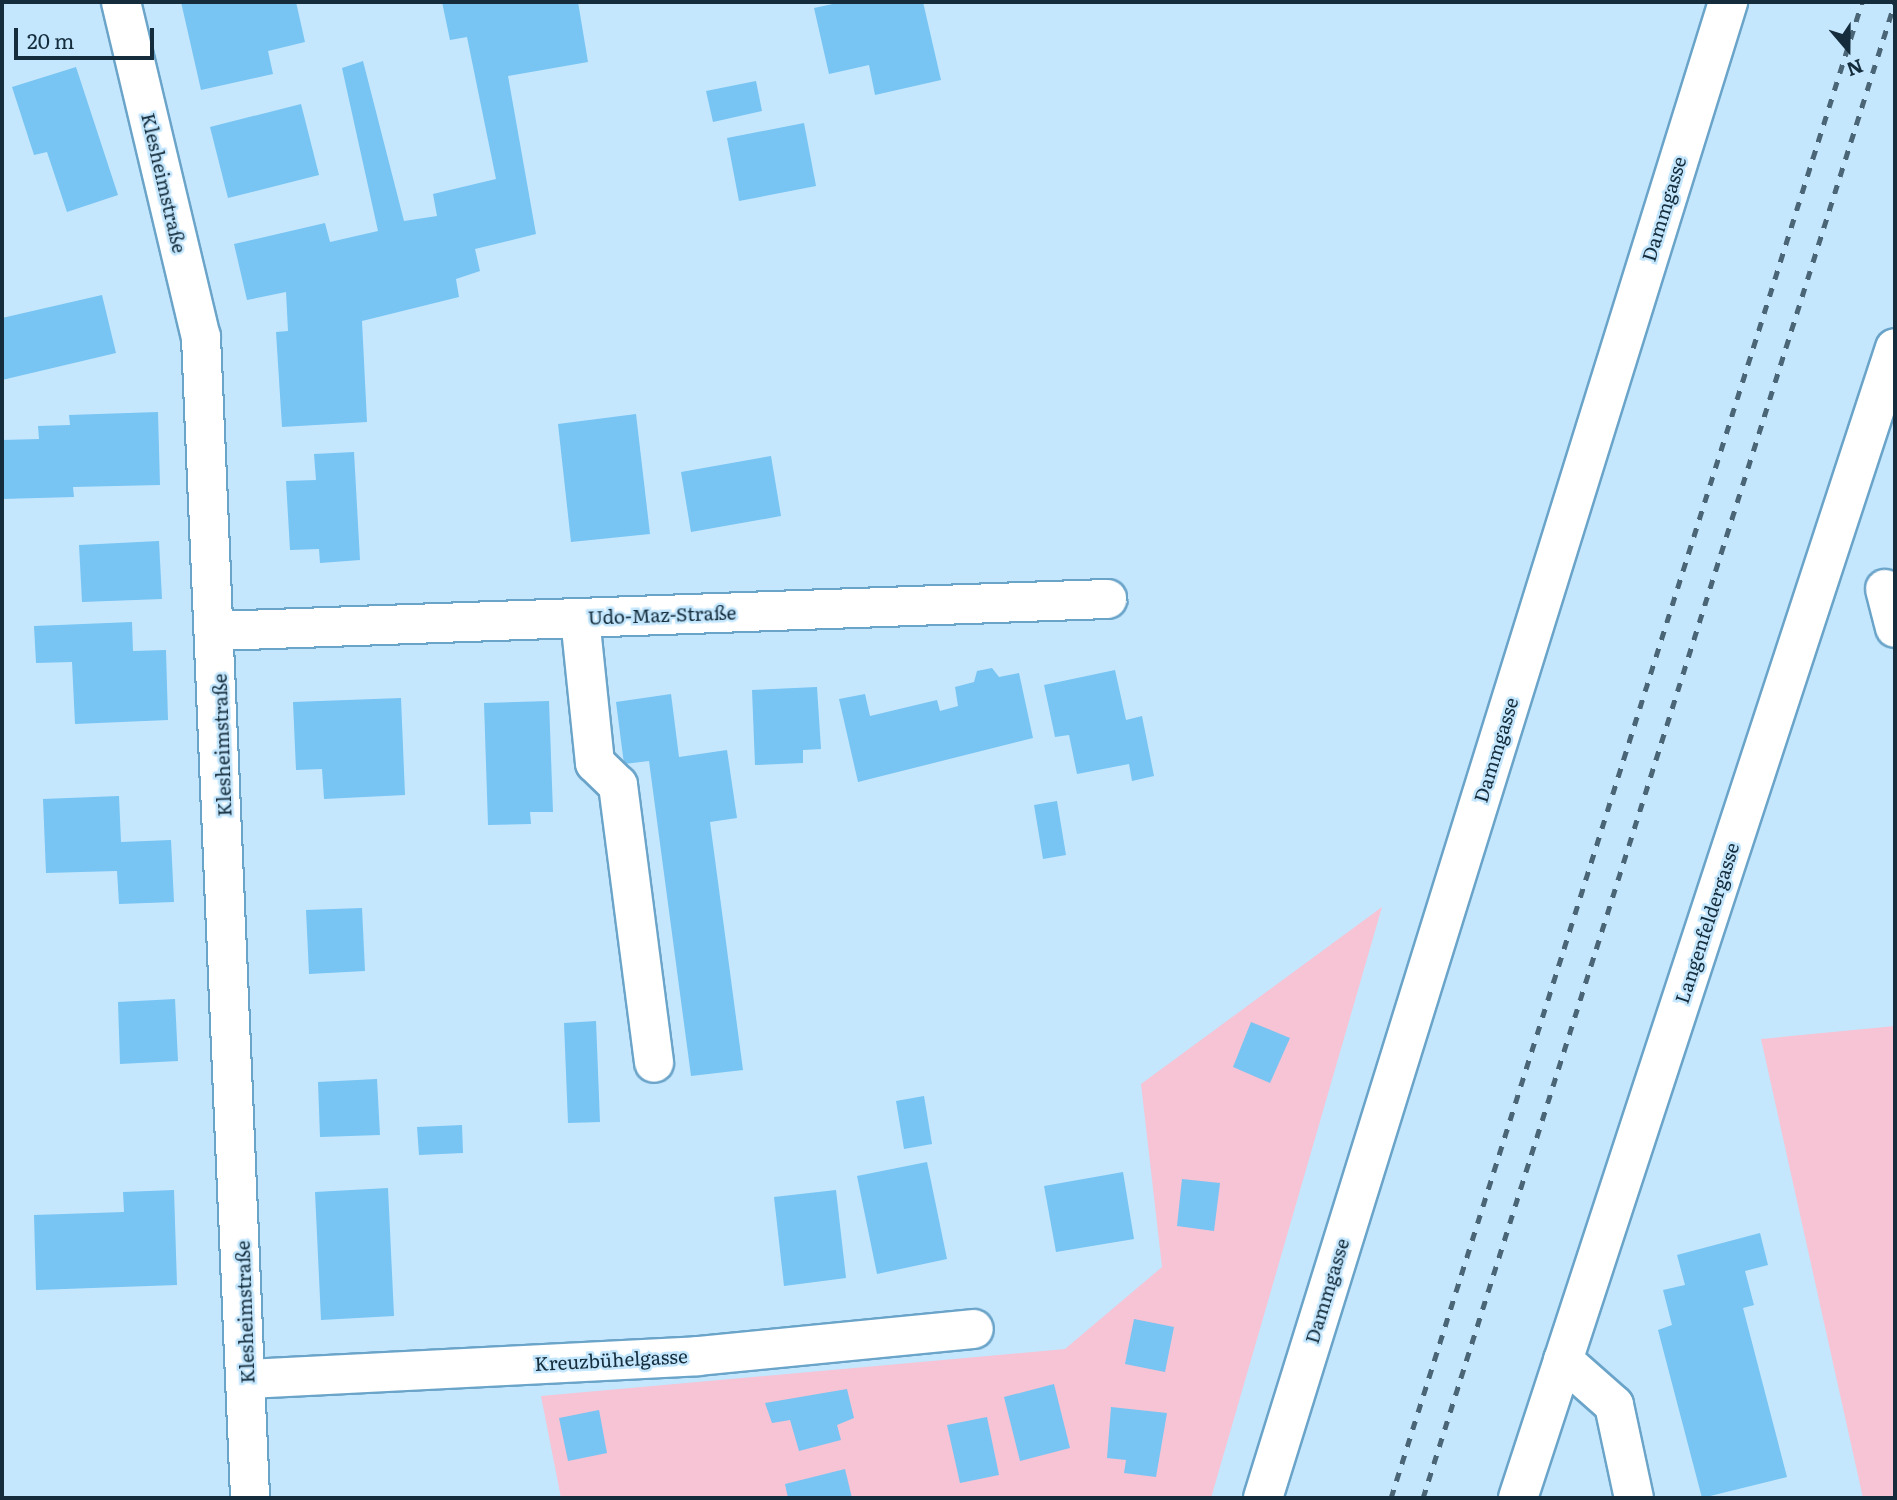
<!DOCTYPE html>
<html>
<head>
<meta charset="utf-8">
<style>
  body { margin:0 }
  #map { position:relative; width:1897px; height:1500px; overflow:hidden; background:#c4e7fe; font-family:Literata,serif }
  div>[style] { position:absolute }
  .green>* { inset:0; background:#f6c4d4 }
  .building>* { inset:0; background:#78c4f3 }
  .roads { filter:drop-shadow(2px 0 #6ba4c9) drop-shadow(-2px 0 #6ba4c9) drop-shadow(0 2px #6ba4c9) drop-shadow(0 -2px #6ba4c9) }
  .minor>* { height:38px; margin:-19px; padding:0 19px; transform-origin:19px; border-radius:19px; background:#fff }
  .major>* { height:38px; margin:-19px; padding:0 19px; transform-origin:19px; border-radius:19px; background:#fff }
  .rail>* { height:5px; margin-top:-2.5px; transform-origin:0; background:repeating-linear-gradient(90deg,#4a6576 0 9px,transparent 0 18px) }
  span { translate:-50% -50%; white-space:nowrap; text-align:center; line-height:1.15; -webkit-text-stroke:5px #c4e7fe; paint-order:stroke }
  .street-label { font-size:19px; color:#142c3b }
  .frame { position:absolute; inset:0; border:4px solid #142c3b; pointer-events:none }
  .north { position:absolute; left:1813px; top:14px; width:70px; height:70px; -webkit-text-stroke:5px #c4e7fe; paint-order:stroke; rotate:160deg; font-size:19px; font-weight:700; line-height:28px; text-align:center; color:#142c3b }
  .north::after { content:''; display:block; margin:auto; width:24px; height:32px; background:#142c3b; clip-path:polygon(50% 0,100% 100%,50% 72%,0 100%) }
  .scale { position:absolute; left:14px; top:28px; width:140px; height:32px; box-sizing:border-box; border:4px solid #142c3b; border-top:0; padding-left:9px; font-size:21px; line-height:24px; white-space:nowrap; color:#142c3b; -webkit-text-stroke:5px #c4e7fe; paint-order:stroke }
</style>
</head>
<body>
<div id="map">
  <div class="green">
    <div style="clip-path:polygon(1382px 907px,1211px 1498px,561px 1498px,541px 1396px,1065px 1349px,1162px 1267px,1141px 1084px)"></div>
    <div style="clip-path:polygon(1895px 1026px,1895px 1498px,1863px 1498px,1761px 1039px)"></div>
  </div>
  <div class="building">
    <div style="clip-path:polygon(181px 2px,296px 2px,305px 42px,268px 51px,273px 74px,201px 90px)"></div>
    <div style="clip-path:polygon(442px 2px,578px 2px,588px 62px,508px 76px,536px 234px,475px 249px,480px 271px,456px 279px,459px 297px,362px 321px,367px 422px,282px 427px,276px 332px,288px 331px,286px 292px,247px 300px,234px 244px,325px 223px,330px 242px,378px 231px,342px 68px,363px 61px,404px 221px,437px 216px,433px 194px,496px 179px,467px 37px,450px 40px)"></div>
    <div style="clip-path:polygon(842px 2px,923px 2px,941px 80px,875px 95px,869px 65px,829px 74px,814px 8px)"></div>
    <div style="clip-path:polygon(76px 67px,118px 195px,67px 212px,47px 152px,34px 155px,12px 87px)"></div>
    <div style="clip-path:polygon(756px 81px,762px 111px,713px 122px,706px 91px)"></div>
    <div style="clip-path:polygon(301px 104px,319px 175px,228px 198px,210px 127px)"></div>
    <div style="clip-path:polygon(804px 123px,816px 186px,739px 201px,727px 138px)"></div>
    <div style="clip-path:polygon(102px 295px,116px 353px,2px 380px,2px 318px)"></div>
    <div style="clip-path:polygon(158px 412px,160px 485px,73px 487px,74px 497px,2px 499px,2px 440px,39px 439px,38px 426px,70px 425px,69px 415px)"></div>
    <div style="clip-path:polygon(636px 414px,650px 534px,571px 542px,558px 424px)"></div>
    <div style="clip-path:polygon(354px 452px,360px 560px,320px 563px,319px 549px,290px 550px,286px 481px,316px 480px,314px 454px)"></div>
    <div style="clip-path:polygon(771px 456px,781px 516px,691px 532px,681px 472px)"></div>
    <div style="clip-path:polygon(159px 541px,162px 599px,82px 602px,79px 545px)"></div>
    <div style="clip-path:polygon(132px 622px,133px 651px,166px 650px,168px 720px,75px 724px,72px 662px,36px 663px,34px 626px)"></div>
    <div style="clip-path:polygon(992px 668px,999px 677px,1019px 673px,1033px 738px,858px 782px,839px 699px,865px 694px,870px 716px,937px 700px,940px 711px,958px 706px,955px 687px,974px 682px,977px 671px)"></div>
    <div style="clip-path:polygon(1115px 670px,1126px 720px,1142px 716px,1154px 776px,1132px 781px,1129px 764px,1077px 774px,1069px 735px,1055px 737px,1044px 685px)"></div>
    <div style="clip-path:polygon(817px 687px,821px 749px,803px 750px,803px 763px,755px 765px,752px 690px)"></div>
    <div style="clip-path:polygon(671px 694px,679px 757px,727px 750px,737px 818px,710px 822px,743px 1070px,691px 1076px,649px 761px,624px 764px,616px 702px)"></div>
    <div style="clip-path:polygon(401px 698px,405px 795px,324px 799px,322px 769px,296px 770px,293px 702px)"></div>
    <div style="clip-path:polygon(549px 701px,553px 812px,530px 812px,531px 824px,488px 825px,484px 703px)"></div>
    <div style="clip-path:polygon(119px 796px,121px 842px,171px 840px,174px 902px,119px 904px,117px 871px,46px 873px,43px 799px)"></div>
    <div style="clip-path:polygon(1057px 801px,1066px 855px,1043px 859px,1034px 805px)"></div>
    <div style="clip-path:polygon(362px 908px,365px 971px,309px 974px,306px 910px)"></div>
    <div style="clip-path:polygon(175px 999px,178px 1061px,120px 1064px,118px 1002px)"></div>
    <div style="clip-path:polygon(596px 1021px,600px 1122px,568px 1123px,564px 1023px)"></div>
    <div style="clip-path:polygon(1251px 1022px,1290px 1038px,1270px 1083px,1233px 1067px)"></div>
    <div style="clip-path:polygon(377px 1079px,380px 1135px,320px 1137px,318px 1082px)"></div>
    <div style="clip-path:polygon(924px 1096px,932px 1144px,904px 1149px,896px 1101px)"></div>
    <div style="clip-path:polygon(462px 1125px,463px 1153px,419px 1155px,417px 1127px)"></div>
    <div style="clip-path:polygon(927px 1162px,947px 1259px,877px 1274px,857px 1176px)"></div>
    <div style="clip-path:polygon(1123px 1172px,1134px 1239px,1056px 1252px,1044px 1186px)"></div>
    <div style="clip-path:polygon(1182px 1179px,1220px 1183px,1214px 1231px,1177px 1226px)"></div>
    <div style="clip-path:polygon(388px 1188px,394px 1316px,321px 1320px,315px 1192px)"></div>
    <div style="clip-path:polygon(174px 1190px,177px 1285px,36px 1290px,34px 1215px,124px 1212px,123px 1192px)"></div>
    <div style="clip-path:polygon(836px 1190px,846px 1278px,784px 1286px,774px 1197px)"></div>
    <div style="clip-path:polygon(1760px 1233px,1768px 1265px,1745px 1271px,1754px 1305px,1743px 1308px,1787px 1477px,1702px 1498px,1658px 1330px,1672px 1325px,1663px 1290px,1685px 1285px,1677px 1255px)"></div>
    <div style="clip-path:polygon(1134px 1319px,1174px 1327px,1165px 1372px,1125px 1364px)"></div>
    <div style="clip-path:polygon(1054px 1384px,1070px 1448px,1020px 1461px,1004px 1397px)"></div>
    <div style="clip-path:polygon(847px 1389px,854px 1418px,837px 1425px,841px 1440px,799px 1451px,790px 1420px,772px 1423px,765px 1403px)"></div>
    <div style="clip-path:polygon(1111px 1407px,1167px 1413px,1156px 1477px,1124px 1473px,1126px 1460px,1107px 1458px)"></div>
    <div style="clip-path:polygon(599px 1410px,607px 1453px,568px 1461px,559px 1418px)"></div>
    <div style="clip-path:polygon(987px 1417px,999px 1475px,960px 1483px,947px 1425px)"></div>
    <div style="clip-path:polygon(845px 1469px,852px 1498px,788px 1498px,785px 1484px)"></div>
  </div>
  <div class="roads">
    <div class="minor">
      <div style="left:121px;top:2px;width:344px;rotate:76.6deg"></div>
      <div style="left:201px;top:337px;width:1162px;rotate:87.58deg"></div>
      <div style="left:1885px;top:589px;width:40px;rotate:75.6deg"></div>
      <div style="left:580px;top:618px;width:146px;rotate:84.1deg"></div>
      <div style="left:595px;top:763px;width:32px;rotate:44deg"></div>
      <div style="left:618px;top:785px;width:280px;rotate:82.6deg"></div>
      <div style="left:217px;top:631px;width:891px;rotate:-2.06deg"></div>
      <div style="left:1563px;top:1360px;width:68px;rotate:41.4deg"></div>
      <div style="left:1614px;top:1405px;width:95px;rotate:77.9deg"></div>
      <div style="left:247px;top:1379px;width:452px;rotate:-2.9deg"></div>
      <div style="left:698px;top:1356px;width:277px;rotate:-5.6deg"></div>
      <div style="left:1518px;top:1498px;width:1210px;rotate:-71.85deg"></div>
    </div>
    <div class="major">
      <div style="left:1263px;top:1498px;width:1567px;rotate:-72.73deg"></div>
    </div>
  </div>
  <div class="rail">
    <div style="left:1391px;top:1498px;width:1568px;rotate:-72.52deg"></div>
    <div style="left:1423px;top:1498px;width:1569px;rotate:-72.49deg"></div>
  </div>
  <div class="street-label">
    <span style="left:164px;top:183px;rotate:77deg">Klesheimstraße</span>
    <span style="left:1664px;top:209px;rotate:-73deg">Dammgasse</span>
    <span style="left:662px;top:615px;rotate:-2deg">Udo-Maz-Straße</span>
    <span style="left:222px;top:745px;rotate:-92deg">Klesheimstraße</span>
    <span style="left:1496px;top:750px;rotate:-73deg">Dammgasse</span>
    <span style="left:1707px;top:923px;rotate:-72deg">Langenfeldergasse</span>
    <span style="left:1327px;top:1291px;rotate:-73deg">Dammgasse</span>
    <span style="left:245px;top:1312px;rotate:-92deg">Klesheimstraße</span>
    <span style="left:611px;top:1360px;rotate:-3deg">Kreuzbühelgasse</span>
  </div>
  <div class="frame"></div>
  <div class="north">N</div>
  <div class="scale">20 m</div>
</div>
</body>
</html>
